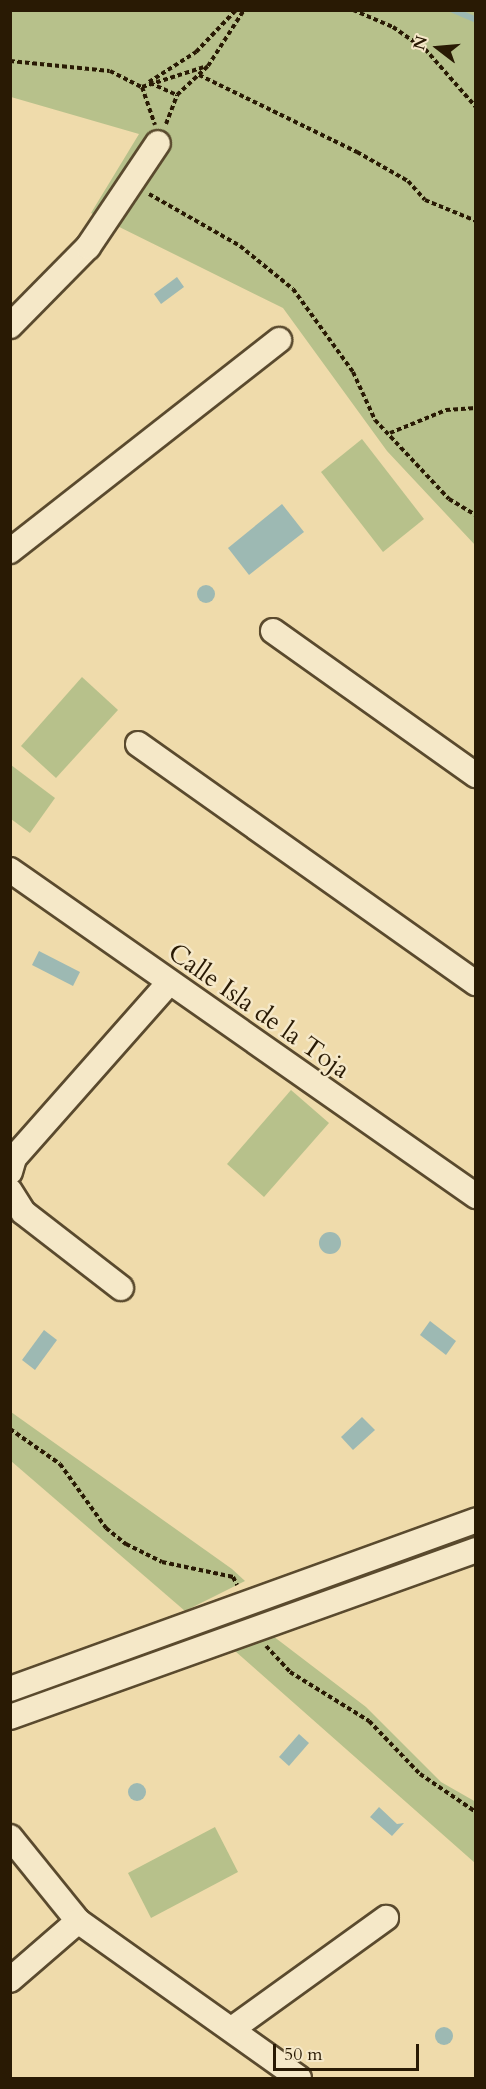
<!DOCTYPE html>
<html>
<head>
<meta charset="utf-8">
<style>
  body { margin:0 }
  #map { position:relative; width:486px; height:2089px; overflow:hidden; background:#efdbab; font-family:Cardo,serif }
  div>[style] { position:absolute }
  .green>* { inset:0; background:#b7c18b }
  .water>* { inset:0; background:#9db9b3 }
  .round { border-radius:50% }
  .stream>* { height:6px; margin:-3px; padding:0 3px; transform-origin:3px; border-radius:3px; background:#9db9b3 }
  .path>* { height:4px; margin-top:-2px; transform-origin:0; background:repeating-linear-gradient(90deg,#291a04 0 4.5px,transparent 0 7.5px) }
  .roads { filter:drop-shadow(2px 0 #5a4a2e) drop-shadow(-2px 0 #5a4a2e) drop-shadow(0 2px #5a4a2e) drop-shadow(0 -2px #5a4a2e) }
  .minor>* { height:24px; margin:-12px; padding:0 12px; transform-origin:12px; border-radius:12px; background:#f5e8c8 }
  span { translate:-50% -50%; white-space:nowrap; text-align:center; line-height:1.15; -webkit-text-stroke:5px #f5e8c8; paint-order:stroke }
  .street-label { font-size:26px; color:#291a04 }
  .frame { position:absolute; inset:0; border:12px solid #291a04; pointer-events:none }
  .north { position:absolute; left:408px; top:18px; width:60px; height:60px; -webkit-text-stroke:4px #f5e8c8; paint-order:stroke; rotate:286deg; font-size:16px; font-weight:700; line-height:24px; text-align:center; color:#291a04 }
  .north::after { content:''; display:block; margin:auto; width:21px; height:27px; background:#291a04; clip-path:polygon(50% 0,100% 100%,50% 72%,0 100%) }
  .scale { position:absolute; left:273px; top:2044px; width:146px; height:27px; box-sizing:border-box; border:3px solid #291a04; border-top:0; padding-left:8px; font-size:18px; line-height:21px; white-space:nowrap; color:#291a04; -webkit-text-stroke:4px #f5e8c8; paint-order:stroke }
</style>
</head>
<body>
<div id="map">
  <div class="green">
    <div style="clip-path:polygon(10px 11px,475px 11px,475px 545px,387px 451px,283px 308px,91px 213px,139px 134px,11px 97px)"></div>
    <div style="clip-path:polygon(362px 439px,424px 519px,383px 552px,321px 472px)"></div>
    <div style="clip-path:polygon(82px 677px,118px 710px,56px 778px,21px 746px)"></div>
    <div style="clip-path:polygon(11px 765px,55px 798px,30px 833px,11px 819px)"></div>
    <div style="clip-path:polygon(291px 1090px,329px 1123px,264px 1197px,227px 1164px)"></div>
    <div style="clip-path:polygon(11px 1412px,232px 1569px,245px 1581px,185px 1611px,11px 1461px)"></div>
    <div style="clip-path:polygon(273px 1636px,366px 1707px,441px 1782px,476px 1802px,475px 1863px,235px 1651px)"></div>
    <div style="clip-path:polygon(215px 1827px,238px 1872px,151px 1918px,128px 1873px)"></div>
  </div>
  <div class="water">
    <div style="clip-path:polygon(177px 277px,184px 287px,161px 304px,154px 294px)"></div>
    <div style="clip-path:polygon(282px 504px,304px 532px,249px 575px,228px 548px)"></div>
    <div class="round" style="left:197px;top:585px;width:18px;height:18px"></div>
    <div style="clip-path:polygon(39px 951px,80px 972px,73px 986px,32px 965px)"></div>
    <div class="round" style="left:319px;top:1232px;width:22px;height:22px"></div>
    <div style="clip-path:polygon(430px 1321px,456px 1341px,446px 1355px,420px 1335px)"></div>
    <div style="clip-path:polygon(44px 1330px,57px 1340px,35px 1370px,22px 1360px)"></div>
    <div style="clip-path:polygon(362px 1417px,375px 1430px,353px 1450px,341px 1437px)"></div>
    <div style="clip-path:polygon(299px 1734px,309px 1743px,289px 1766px,279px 1757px)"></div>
    <div class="round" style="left:128px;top:1783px;width:18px;height:18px"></div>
    <div style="clip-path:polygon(379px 1807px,397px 1824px,404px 1823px,392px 1836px,370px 1817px)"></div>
    <div class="round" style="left:435px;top:2027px;width:18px;height:18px"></div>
  </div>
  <div class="stream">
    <div style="left:453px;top:10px;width:25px;rotate:23deg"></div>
  </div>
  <div class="path">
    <div style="left:353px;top:10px;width:43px;rotate:23deg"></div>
    <div style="left:393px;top:27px;width:39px;rotate:35deg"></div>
    <div style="left:425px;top:49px;width:77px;rotate:48.7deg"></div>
    <div style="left:10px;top:61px;width:100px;rotate:5.7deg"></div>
    <div style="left:110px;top:71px;width:36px;rotate:27deg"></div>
    <div style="left:142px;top:87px;width:40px;rotate:71.1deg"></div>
    <div style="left:199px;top:75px;width:176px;rotate:26deg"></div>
    <div style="left:357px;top:152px;width:59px;rotate:29.6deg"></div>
    <div style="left:408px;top:181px;width:25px;rotate:48deg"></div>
    <div style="left:425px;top:200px;width:55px;rotate:22.4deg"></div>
    <div style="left:149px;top:82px;width:56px;rotate:-32.6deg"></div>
    <div style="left:196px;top:52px;width:58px;rotate:-46.4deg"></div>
    <div style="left:150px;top:83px;width:30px;rotate:24deg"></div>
    <div style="left:142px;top:87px;width:68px;rotate:-17.9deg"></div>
    <div style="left:166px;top:124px;width:31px;rotate:-69deg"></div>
    <div style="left:177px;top:95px;width:42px;rotate:-43.1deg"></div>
    <div style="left:208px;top:66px;width:67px;rotate:-57.3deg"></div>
    <div style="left:149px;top:194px;width:105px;rotate:29.7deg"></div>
    <div style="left:240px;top:246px;width:68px;rotate:39.1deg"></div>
    <div style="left:293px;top:289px;width:102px;rotate:54.1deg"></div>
    <div style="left:353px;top:372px;width:53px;rotate:65.4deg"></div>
    <div style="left:375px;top:420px;width:108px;rotate:46.9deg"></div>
    <div style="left:449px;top:499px;width:31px;rotate:31deg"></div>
    <div style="left:390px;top:433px;width:61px;rotate:-22.3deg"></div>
    <div style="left:446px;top:410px;width:30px;rotate:-4deg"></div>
    <div style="left:10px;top:1429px;width:61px;rotate:35deg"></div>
    <div style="left:60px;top:1464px;width:79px;rotate:54.3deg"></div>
    <div style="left:106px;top:1528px;width:26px;rotate:39deg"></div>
    <div style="left:126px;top:1544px;width:40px;rotate:26.6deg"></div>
    <div style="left:162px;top:1562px;width:73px;rotate:11.9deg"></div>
    <div style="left:233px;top:1577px;width:9px;rotate:63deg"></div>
    <div style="left:266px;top:1646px;width:35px;rotate:47deg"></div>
    <div style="left:290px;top:1672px;width:93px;rotate:31.8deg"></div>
    <div style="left:369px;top:1721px;width:74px;rotate:46.1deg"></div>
    <div style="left:420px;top:1774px;width:68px;rotate:34.2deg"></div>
  </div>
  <div class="roads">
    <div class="minor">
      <div style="left:10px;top:326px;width:111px;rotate:-45.4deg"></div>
      <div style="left:88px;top:247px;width:125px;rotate:-56.1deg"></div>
      <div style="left:10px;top:551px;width:342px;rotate:-38.1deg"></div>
      <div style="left:273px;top:631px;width:249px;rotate:35.4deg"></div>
      <div style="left:138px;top:744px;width:414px;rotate:35.3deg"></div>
      <div style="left:10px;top:870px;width:569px;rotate:34.98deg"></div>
      <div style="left:10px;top:1172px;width:15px;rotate:-74deg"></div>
      <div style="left:14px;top:1158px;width:234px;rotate:-48.5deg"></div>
      <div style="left:10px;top:1191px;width:25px;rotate:58deg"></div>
      <div style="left:23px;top:1212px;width:124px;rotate:37.8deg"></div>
      <div style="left:10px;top:1689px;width:496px;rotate:-19.9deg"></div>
      <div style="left:10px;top:1717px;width:495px;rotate:-19.7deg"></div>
      <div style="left:10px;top:1837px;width:108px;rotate:51deg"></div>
      <div style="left:78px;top:1921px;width:271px;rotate:35.4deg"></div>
      <div style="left:10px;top:1980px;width:90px;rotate:-40.9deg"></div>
      <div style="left:232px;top:2029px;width:190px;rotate:-35.8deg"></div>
    </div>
  </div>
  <div class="street-label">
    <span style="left:259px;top:1011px;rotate:35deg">Calle Isla de la Toja</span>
  </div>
  <div class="frame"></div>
  <div class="north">N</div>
  <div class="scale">50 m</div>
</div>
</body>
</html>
